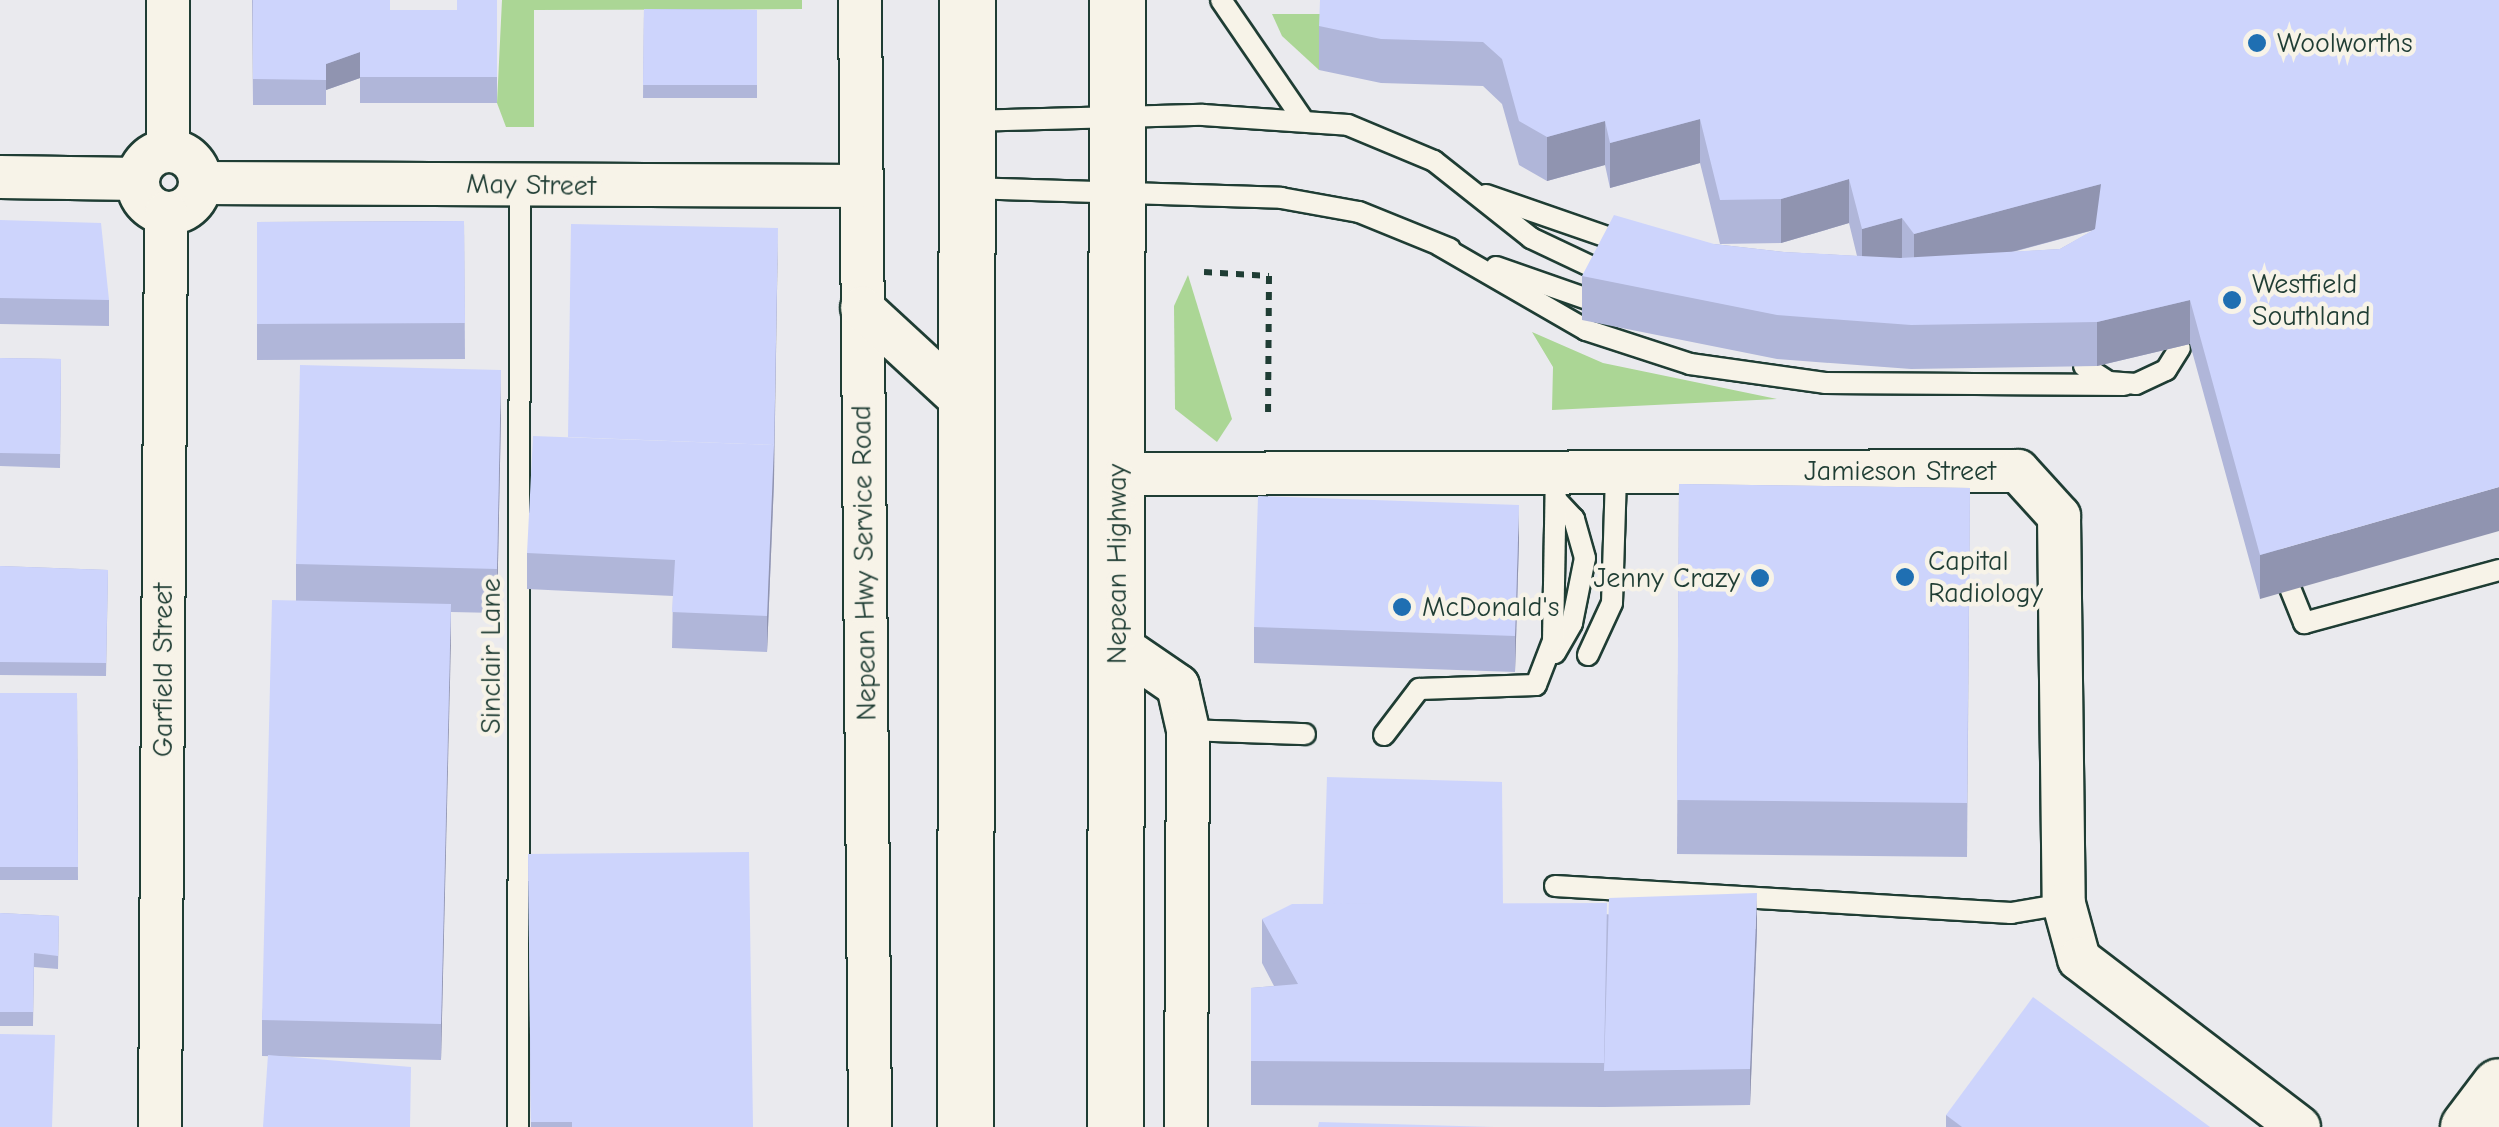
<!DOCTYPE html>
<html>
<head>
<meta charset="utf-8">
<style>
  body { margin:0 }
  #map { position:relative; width:2499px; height:1127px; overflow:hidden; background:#eaeaee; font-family:"Comic Neue",sans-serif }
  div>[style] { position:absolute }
  .green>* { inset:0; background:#abd695 }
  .path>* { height:6px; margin-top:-3px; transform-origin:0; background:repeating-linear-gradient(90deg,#1f3d34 0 8px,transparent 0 16px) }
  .roads { filter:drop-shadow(2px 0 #1f3d34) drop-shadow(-2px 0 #1f3d34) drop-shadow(0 2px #1f3d34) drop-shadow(0 -2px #1f3d34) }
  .lane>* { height:20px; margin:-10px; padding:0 10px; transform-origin:10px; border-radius:10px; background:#f7f3e8 }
  .street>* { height:42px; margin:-21px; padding:0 21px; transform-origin:21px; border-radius:21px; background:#f7f3e8 }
  .street>.ring { margin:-21px; padding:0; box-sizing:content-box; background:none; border:42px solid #f7f3e8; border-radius:50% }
  .secondary>* { height:55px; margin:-27.5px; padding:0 27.5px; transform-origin:27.5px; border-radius:27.5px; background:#f7f3e8 }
  .highway>* { height:55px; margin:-27.5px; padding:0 27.5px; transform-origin:27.5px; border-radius:27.5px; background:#f7f3e8 }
  .wall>* { inset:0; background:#b0b6d9 }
  .shaded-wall>* { inset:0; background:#9094b0 }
  .building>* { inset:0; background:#cdd4fc }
  .dots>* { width:28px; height:28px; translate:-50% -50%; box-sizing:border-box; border:5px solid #f7f3e8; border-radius:50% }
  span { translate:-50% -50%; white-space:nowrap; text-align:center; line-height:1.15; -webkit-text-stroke:9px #f7f3e8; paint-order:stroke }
  .poi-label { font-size:28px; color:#1f3d34 }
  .left { translate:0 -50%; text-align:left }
  .right { translate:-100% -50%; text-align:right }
  .street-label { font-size:28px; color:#1f3d34 }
</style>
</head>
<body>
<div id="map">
  <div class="green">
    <div style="clip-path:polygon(502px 0,802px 0,802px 9px,534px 10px,534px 127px,506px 127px,497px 103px)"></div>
    <div style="clip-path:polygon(1272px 14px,1321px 14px,1319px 70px,1282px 36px)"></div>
    <div style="clip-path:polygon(1188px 275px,1232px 419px,1217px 442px,1175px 409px,1174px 306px)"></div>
    <div style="clip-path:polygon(1532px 332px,1603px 363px,1777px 399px,1552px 410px,1553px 367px)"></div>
  </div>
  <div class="path">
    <div style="left:1204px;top:272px;width:65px;rotate:3.5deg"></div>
    <div style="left:1269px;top:276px;width:144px;rotate:90.4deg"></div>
  </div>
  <div class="roads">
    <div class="lane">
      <div style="left:1221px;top:0;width:142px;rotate:55.6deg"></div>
      <div style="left:968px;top:121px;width:235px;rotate:-1.5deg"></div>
      <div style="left:1203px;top:115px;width:145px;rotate:3.9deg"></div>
      <div style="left:1348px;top:125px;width:93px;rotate:22.7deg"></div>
      <div style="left:1434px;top:161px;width:124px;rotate:38.4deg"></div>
      <div style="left:1531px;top:238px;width:84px;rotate:25.3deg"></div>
      <div style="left:968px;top:188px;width:313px;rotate:1.8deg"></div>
      <div style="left:1281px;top:198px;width:79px;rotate:10.2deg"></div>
      <div style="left:1359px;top:212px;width:98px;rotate:22.1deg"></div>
      <div style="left:1486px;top:195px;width:147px;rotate:19.1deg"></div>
      <div style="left:1439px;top:245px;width:170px;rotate:30deg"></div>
      <div style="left:1586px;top:330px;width:109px;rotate:18.1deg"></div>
      <div style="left:1690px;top:364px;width:136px;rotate:8deg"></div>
      <div style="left:1825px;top:383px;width:299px;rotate:0.4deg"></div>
      <div style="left:1496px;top:267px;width:103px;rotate:19.3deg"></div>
      <div style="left:2084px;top:366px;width:30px;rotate:33deg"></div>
      <div style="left:2109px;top:382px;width:27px;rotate:4deg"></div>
      <div style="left:2136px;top:384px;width:33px;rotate:-25deg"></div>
      <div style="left:2166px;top:370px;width:26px;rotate:-58deg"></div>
      <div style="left:2290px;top:588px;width:38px;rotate:68deg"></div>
      <div style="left:2304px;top:623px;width:202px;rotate:-15.2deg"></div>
      <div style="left:1555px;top:653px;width:34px;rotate:-60deg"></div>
      <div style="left:1572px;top:623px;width:66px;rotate:-78.7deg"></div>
      <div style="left:1585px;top:558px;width:41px;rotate:-105.8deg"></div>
      <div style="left:1574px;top:519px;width:26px;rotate:-133deg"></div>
      <div style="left:1588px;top:655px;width:57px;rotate:-65.2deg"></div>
      <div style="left:1612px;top:603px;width:129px;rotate:-88.2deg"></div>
      <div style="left:1188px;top:730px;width:117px;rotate:2deg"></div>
      <div style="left:1384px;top:735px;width:58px;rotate:-52.7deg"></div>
      <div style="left:1419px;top:689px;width:117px;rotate:-2deg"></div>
      <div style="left:1536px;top:685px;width:47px;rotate:-68.9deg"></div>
      <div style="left:1553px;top:641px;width:166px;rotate:-89deg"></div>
      <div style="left:1555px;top:886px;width:457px;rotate:3.4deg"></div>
      <div style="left:2011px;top:913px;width:54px;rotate:-9.6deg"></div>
      <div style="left:518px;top:1127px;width:942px;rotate:-89.88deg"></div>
    </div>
    <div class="street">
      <div style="left:860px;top:0;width:1127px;rotate:89.49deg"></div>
      <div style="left:168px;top:150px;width:150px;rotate:-90deg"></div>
      <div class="ring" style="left:138px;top:151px;width:20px;height:20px"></div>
      <div style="left:0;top:177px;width:138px;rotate:0.8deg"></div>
      <div style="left:201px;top:183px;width:660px;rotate:0.26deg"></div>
      <div style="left:862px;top:308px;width:142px;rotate:42.7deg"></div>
      <div style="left:1117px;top:474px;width:901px;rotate:-0.19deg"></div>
      <div style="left:2018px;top:471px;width:61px;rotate:47.7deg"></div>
      <div style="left:2059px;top:516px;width:388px;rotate:89.3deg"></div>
      <div style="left:2064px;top:904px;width:57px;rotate:74.7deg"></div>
      <div style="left:2079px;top:959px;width:277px;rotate:37.4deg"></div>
      <div style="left:1117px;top:644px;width:74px;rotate:34.5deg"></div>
      <div style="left:1178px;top:686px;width:45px;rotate:77.2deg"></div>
      <div style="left:1188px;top:730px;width:397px;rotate:90.3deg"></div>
      <div style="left:160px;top:1127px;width:914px;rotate:-89.62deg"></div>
    </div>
    <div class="secondary">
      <div style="left:2468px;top:1127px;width:51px;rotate:-52.9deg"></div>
    </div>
    <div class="highway">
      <div style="left:965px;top:1127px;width:1127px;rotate:-89.9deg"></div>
      <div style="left:1115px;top:1127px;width:1127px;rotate:-89.9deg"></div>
    </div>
  </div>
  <div class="wall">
    <div style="clip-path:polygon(252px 0,390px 10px,457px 10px,497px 0,497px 103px,360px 103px,360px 78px,326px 90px,326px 105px,253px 105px)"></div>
    <div style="clip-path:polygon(evenodd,2499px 0,2260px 599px,2190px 344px,2097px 366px,1911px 369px,1777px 359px,1582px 320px,1582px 276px,1714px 244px,1784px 252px,1857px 256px,1849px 223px,1781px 243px,1720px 244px,1700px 163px,1610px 188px,1605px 165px,1547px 181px,1519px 165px,1502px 104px,1483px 86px,1381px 83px,1319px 70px,1319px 26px,2499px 0,2094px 230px,2060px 249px,2013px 252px,2094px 230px)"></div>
    <div style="clip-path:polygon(644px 9px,757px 10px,757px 98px,643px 98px)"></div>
    <div style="clip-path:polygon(0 220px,109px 300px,109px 326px,0 324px)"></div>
    <div style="clip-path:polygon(464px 221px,465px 359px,257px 360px,257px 222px)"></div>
    <div style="clip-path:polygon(0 358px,61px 359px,60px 468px,0 466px)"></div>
    <div style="clip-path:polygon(501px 414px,497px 613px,451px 612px,441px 1060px,262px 1056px,262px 1020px,296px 600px,296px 564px)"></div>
    <div style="clip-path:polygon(774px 481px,767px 652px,672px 648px,673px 596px,527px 589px,527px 553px)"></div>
    <div style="clip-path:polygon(1679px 484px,1970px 488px,1967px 857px,1677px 854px)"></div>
    <div style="clip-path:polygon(1519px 541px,1515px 672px,1254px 663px,1254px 627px)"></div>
    <div style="clip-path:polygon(0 566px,108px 570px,106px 676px,0 675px)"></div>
    <div style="clip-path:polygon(0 693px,77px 693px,78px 880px,0 880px)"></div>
    <div style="clip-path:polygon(528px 854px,753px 1127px,531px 1127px)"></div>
    <div style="clip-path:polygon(1503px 904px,1757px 929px,1750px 1105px,1604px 1107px,1251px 1105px,1251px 988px,1274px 986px,1262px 963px,1262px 919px)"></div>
    <div style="clip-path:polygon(0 913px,59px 916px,58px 969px,34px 967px,33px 1026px,0 1026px)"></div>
    <div style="clip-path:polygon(1946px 1115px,2210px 1127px,1946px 1127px)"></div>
  </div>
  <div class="shaded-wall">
    <div style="clip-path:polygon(360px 52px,360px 78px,326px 90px,326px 64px)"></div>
    <div style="clip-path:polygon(1700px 119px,1700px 163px,1610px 188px,1610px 143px)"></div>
    <div style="clip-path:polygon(1605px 121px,1605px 165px,1547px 181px,1547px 137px)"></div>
    <div style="clip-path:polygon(1849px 179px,1849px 223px,1781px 243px,1781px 199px)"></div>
    <div style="clip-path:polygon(2101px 184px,2101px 228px,1914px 278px,1914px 234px)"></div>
    <div style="clip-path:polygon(1902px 218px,1902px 262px,1862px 273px,1862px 229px)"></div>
    <div style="clip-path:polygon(778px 228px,774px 481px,767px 652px,767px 616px)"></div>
    <div style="clip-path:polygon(2190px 300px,2190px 344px,2097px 366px,2097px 322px)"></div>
    <div style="clip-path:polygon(501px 370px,501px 414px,497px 613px,497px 569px)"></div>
    <div style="clip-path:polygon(2499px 487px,2499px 531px,2260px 599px,2260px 555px)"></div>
    <div style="clip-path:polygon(1519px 505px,1519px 541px,1515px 672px,1515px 636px)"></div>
    <div style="clip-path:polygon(451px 604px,451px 640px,441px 1060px,441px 1024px)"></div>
    <div style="clip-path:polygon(1757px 893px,1757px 929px,1750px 1105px,1750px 1069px)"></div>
  </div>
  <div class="building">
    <div style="clip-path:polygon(253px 0,390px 0,390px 10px,457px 10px,457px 0,497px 0,497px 77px,360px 77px,360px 52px,326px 64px,326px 80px,253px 79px)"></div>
    <div style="clip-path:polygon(1320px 0,2499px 0,2499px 487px,2260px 555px,2190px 300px,2097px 322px,1911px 325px,1777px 315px,1582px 276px,1614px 215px,1714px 244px,1784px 252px,1900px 258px,2060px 249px,2095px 229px,2101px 184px,1914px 234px,1902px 218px,1862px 229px,1849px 179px,1781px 199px,1720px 200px,1700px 119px,1610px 143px,1605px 121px,1547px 137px,1519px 121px,1502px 59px,1483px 42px,1381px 39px,1319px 26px)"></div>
    <div style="clip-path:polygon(644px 9px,757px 10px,757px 85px,643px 85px)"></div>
    <div style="clip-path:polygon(0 220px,101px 223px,109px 300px,0 298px)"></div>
    <div style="clip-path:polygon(464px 221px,465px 323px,257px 324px,257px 222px)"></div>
    <div style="clip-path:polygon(571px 224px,778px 228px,774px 455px,774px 445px,568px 437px)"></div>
    <div style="clip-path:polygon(0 358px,61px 359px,60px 454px,0 453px)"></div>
    <div style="clip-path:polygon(300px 365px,501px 370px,497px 569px,296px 564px)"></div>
    <div style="clip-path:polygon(533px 436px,774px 445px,767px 616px,672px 612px,675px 560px,527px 553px)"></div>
    <div style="clip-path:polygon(1679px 484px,1970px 488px,1967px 803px,1677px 800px)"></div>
    <div style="clip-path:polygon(1258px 496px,1519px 505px,1515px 636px,1254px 627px)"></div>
    <div style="clip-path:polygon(0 566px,108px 570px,106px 663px,0 662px)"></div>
    <div style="clip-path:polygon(272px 600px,451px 604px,441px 1024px,262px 1020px)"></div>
    <div style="clip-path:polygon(0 693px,77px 693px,78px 867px,0 867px)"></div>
    <div style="clip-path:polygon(1327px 777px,1502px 782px,1503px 904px,1323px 904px)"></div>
    <div style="clip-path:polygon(749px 852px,753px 1127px,572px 1127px,572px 1122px,531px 1122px,528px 854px)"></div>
    <div style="clip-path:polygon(1757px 893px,1750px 1069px,1604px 1071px,1609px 898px)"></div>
    <div style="clip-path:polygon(1607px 903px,1604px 1063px,1251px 1061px,1251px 988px,1298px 984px,1262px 919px,1292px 904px)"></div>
    <div style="clip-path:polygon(0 913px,59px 916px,58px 956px,34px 953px,33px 1012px,0 1012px)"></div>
    <div style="clip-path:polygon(2033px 997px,2210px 1127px,1962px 1127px,1946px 1115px)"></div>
    <div style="clip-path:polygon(0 1034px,55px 1035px,52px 1127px,0 1127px)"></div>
    <div style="clip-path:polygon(268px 1055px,411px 1067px,410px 1127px,263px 1127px)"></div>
    <div style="clip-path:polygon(1319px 1122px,1494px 1127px,1318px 1127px)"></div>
  </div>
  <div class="dots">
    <div style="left:2257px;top:43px;background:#1f6fb2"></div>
    <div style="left:2232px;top:300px;background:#1f6fb2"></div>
    <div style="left:1905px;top:577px;background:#1f6fb2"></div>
    <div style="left:1760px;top:578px;background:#1f6fb2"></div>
    <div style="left:1402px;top:607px;background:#1f6fb2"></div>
  </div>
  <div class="poi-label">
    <span class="left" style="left:2277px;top:43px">Woolworths</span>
    <span class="left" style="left:2252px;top:300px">Westfield<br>Southland</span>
    <span class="left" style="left:1928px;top:577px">Capital<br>Radiology</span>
    <span class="right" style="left:1740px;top:578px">Jenny Crazy</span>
    <span class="left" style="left:1422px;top:607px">McDonald's</span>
  </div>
  <div class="street-label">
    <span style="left:531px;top:185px;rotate:1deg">May Street</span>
    <span style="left:1900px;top:471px">Jamieson Street</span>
    <span style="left:864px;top:563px;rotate:-91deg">Nepean Hwy Service Road</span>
    <span style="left:1117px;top:564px;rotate:-90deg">Nepean Highway</span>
    <span style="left:491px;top:656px;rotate:-90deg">Sinclair Lane</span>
    <span style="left:163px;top:670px;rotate:-90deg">Garfield Street</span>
  </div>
</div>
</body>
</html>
